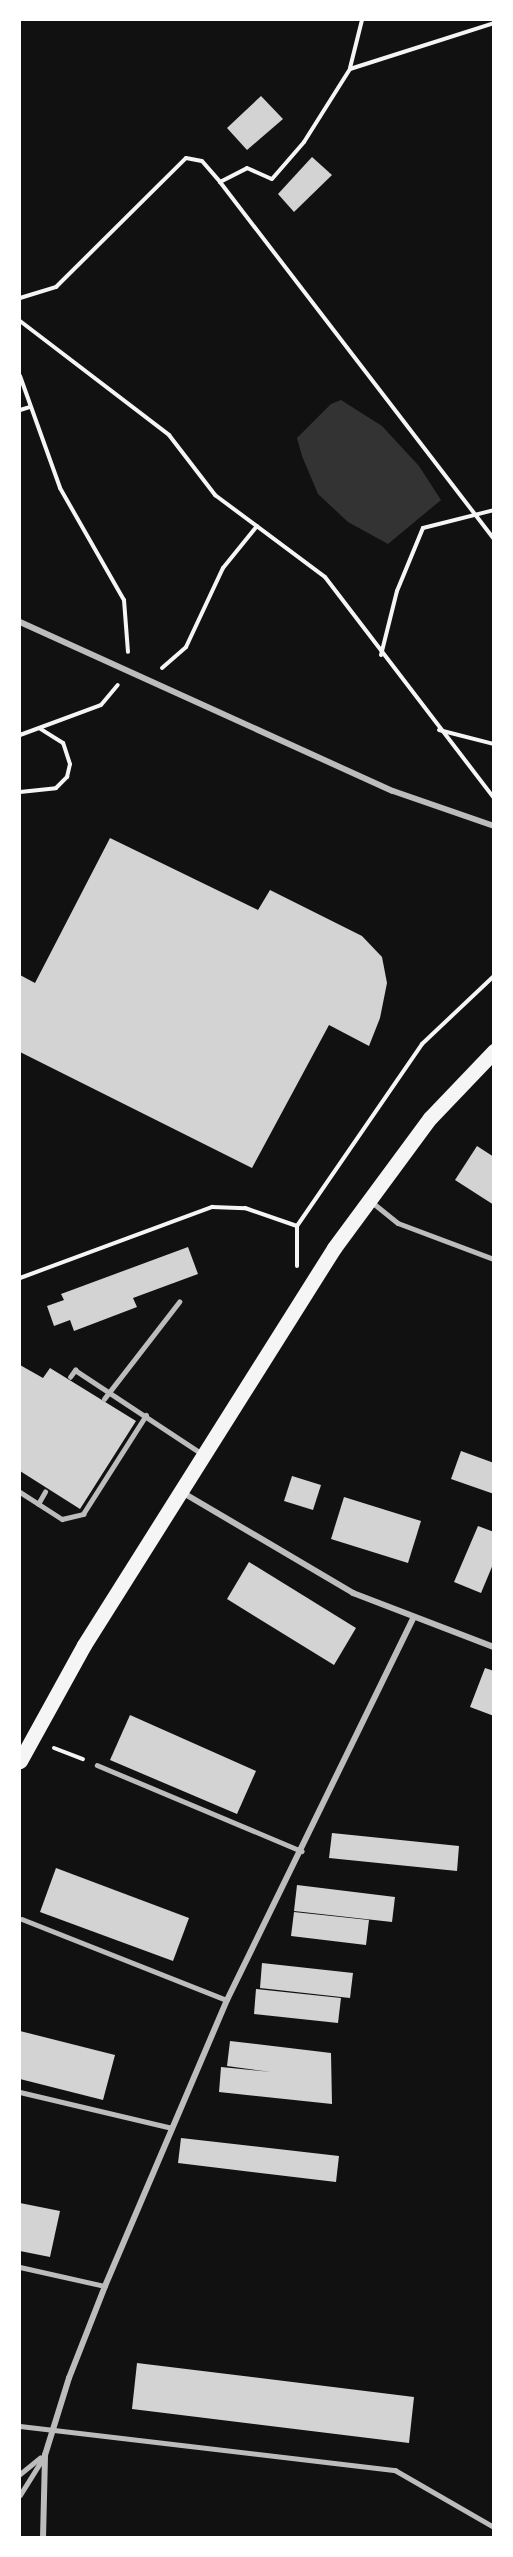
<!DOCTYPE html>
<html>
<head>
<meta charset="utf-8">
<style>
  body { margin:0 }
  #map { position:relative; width:513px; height:2557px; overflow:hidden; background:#111; font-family:Poppins,sans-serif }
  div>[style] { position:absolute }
  .water>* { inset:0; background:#333 }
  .building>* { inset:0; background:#d3d3d3 }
  .path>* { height:4px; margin:-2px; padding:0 2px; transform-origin:2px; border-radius:2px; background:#f5f5f5 }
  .service>* { height:4.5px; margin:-2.25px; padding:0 2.25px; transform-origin:2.25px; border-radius:2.25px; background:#bcbcbc }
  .minor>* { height:6px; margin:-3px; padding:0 3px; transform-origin:3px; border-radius:3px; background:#bcbcbc }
  .primary>* { height:15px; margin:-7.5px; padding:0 7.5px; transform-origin:7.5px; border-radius:7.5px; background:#f5f5f5 }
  span { translate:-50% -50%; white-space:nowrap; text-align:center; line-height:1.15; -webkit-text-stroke:6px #fff; paint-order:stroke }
  .frame { position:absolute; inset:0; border:21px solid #fff; pointer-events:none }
</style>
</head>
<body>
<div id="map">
  <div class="water">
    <div style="clip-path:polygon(341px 400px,382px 426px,419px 466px,441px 500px,388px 544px,348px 522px,318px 494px,302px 456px,297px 438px,331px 404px)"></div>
  </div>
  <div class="building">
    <div style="clip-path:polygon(261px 96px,283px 119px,247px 150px,227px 128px)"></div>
    <div style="clip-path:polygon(312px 157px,332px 175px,294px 212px,278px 194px)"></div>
    <div style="clip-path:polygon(110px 838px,258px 910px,270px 890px,362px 936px,382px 957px,387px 983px,380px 1018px,369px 1046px,329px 1025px,252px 1168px,20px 1052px,20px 975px,35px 983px)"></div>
    <div style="clip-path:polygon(477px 1146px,494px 1157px,494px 1205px,455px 1180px)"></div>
    <div style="clip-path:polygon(188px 1247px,198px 1274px,133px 1298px,137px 1307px,74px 1331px,70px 1320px,54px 1326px,47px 1306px,64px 1300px,61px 1294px)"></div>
    <div style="clip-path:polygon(20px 1365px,43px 1378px,50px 1368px,136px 1421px,80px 1509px,20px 1471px)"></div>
    <div style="clip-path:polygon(461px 1451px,494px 1463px,494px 1494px,451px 1479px)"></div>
    <div style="clip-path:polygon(292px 1476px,321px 1485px,313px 1510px,284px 1501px)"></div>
    <div style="clip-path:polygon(344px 1497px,421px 1521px,408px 1563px,331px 1539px)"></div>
    <div style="clip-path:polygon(478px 1526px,494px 1532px,494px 1562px,481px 1593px,454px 1582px)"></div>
    <div style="clip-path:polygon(249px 1562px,356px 1628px,334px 1665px,227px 1599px)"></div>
    <div style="clip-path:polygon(485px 1668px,494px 1671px,494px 1716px,470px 1707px)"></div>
    <div style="clip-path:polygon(130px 1715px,256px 1771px,237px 1814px,110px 1760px)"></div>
    <div style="clip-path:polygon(332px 1833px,459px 1846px,457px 1871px,329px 1858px)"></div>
    <div style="clip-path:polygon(56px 1868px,189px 1918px,173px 1961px,40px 1912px)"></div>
    <div style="clip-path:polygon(297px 1885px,395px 1897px,392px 1922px,294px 1911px)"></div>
    <div style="clip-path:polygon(294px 1912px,369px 1920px,366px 1945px,291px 1936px)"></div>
    <div style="clip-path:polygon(262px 1963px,353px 1973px,350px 1998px,260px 1988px)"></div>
    <div style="clip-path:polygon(256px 1989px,341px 1998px,338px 2023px,254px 2014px)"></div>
    <div style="clip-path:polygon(20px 2031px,115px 2055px,103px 2100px,20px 2079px)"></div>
    <div style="clip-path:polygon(230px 2041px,331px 2053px,332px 2104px,219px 2092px,221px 2067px,271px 2072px,227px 2066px)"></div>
    <div style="clip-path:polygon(181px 2138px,339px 2156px,336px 2182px,178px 2163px)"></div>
    <div style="clip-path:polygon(20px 2203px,60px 2211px,50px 2257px,20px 2251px)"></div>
    <div style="clip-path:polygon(137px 2363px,414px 2397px,409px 2443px,132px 2409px)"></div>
  </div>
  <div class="path">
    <div style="left:350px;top:68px;width:49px;rotate:-76deg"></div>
    <div style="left:220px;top:182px;width:450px;rotate:52.5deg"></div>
    <div style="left:20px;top:298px;width:38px;rotate:-17deg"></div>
    <div style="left:56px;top:287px;width:183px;rotate:-44.8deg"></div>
    <div style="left:186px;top:158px;width:16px;rotate:11deg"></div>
    <div style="left:202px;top:161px;width:28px;rotate:49deg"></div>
    <div style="left:220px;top:182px;width:30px;rotate:-27deg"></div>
    <div style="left:247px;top:168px;width:27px;rotate:24deg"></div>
    <div style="left:272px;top:179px;width:49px;rotate:-49.1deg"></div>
    <div style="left:304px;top:142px;width:86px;rotate:-57.8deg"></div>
    <div style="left:350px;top:69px;width:151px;rotate:-17.7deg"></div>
    <div style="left:20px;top:321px;width:188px;rotate:37.4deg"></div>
    <div style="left:169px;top:435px;width:76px;rotate:52.5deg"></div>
    <div style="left:215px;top:495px;width:137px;rotate:36.7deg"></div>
    <div style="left:325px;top:577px;width:278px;rotate:52.6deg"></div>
    <div style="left:20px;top:376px;width:119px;rotate:70.3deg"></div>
    <div style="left:60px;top:488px;width:129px;rotate:60.3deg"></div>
    <div style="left:124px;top:600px;width:52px;rotate:85.6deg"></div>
    <div style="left:20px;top:410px;width:10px;rotate:-17deg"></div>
    <div style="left:381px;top:655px;width:66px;rotate:-76deg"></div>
    <div style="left:397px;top:591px;width:68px;rotate:-67.6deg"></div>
    <div style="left:423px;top:528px;width:73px;rotate:-14.2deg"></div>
    <div style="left:162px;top:668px;width:32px;rotate:-41deg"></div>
    <div style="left:186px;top:647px;width:87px;rotate:-64.9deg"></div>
    <div style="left:223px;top:568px;width:54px;rotate:-51deg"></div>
    <div style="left:439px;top:730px;width:57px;rotate:14.3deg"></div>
    <div style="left:20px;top:735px;width:86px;rotate:-20.3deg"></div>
    <div style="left:101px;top:705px;width:26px;rotate:-50deg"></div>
    <div style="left:20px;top:792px;width:36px;rotate:-6deg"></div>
    <div style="left:56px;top:788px;width:16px;rotate:-45deg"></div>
    <div style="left:67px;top:777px;width:13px;rotate:-77deg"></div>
    <div style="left:70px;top:764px;width:22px;rotate:-108deg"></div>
    <div style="left:63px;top:743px;width:28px;rotate:-148deg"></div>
    <div style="left:297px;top:1226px;width:221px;rotate:-55.5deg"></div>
    <div style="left:422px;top:1044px;width:99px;rotate:-43.4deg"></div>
    <div style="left:20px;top:1278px;width:205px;rotate:-20.3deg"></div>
    <div style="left:212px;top:1207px;width:33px;rotate:2deg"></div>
    <div style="left:245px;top:1208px;width:55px;rotate:19.1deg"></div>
    <div style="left:297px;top:1226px;width:40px;rotate:90deg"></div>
    <div style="left:54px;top:1748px;width:31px;rotate:21deg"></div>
  </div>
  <div class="service">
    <div style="left:372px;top:1202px;width:33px;rotate:39deg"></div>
    <div style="left:398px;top:1223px;width:103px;rotate:20.6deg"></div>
    <div style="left:70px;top:1377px;width:9px;rotate:-54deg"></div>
    <div style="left:75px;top:1370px;width:151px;rotate:33.4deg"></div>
    <div style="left:104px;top:1399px;width:123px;rotate:-52.3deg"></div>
    <div style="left:20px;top:1492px;width:50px;rotate:32.7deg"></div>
    <div style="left:62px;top:1519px;width:22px;rotate:-13deg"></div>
    <div style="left:83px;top:1514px;width:117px;rotate:-57.5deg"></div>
    <div style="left:38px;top:1504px;width:14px;rotate:-60deg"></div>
    <div style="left:97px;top:1765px;width:222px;rotate:22.8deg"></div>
    <div style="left:22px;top:1919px;width:220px;rotate:21.6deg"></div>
    <div style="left:20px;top:2092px;width:156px;rotate:13.3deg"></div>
    <div style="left:20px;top:2267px;width:87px;rotate:12.6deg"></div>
    <div style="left:20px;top:2426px;width:378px;rotate:6.7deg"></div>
    <div style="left:395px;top:2470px;width:114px;rotate:29.9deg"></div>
    <div style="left:20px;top:2474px;width:26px;rotate:-39deg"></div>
    <div style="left:20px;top:2495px;width:47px;rotate:-58deg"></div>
  </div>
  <div class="minor">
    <div style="left:20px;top:622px;width:409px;rotate:24.4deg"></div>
    <div style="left:393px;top:791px;width:107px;rotate:19.1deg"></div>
    <div style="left:180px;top:1491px;width:201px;rotate:30.5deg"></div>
    <div style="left:353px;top:1593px;width:151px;rotate:21deg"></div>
    <div style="left:43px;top:2538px;width:83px;rotate:-88.6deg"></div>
    <div style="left:45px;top:2455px;width:81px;rotate:-72.7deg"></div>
    <div style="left:69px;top:2378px;width:99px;rotate:-68.6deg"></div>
    <div style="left:105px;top:2286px;width:311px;rotate:-66.9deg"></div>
    <div style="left:227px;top:2000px;width:426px;rotate:-64deg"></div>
  </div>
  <div class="primary">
    <div style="left:20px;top:1761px;width:132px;rotate:-61.1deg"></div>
    <div style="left:84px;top:1645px;width:469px;rotate:-57.8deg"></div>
    <div style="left:334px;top:1248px;width:162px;rotate:-53.6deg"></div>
    <div style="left:430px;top:1118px;width:93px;rotate:-46.3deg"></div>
  </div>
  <div class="frame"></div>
</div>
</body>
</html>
